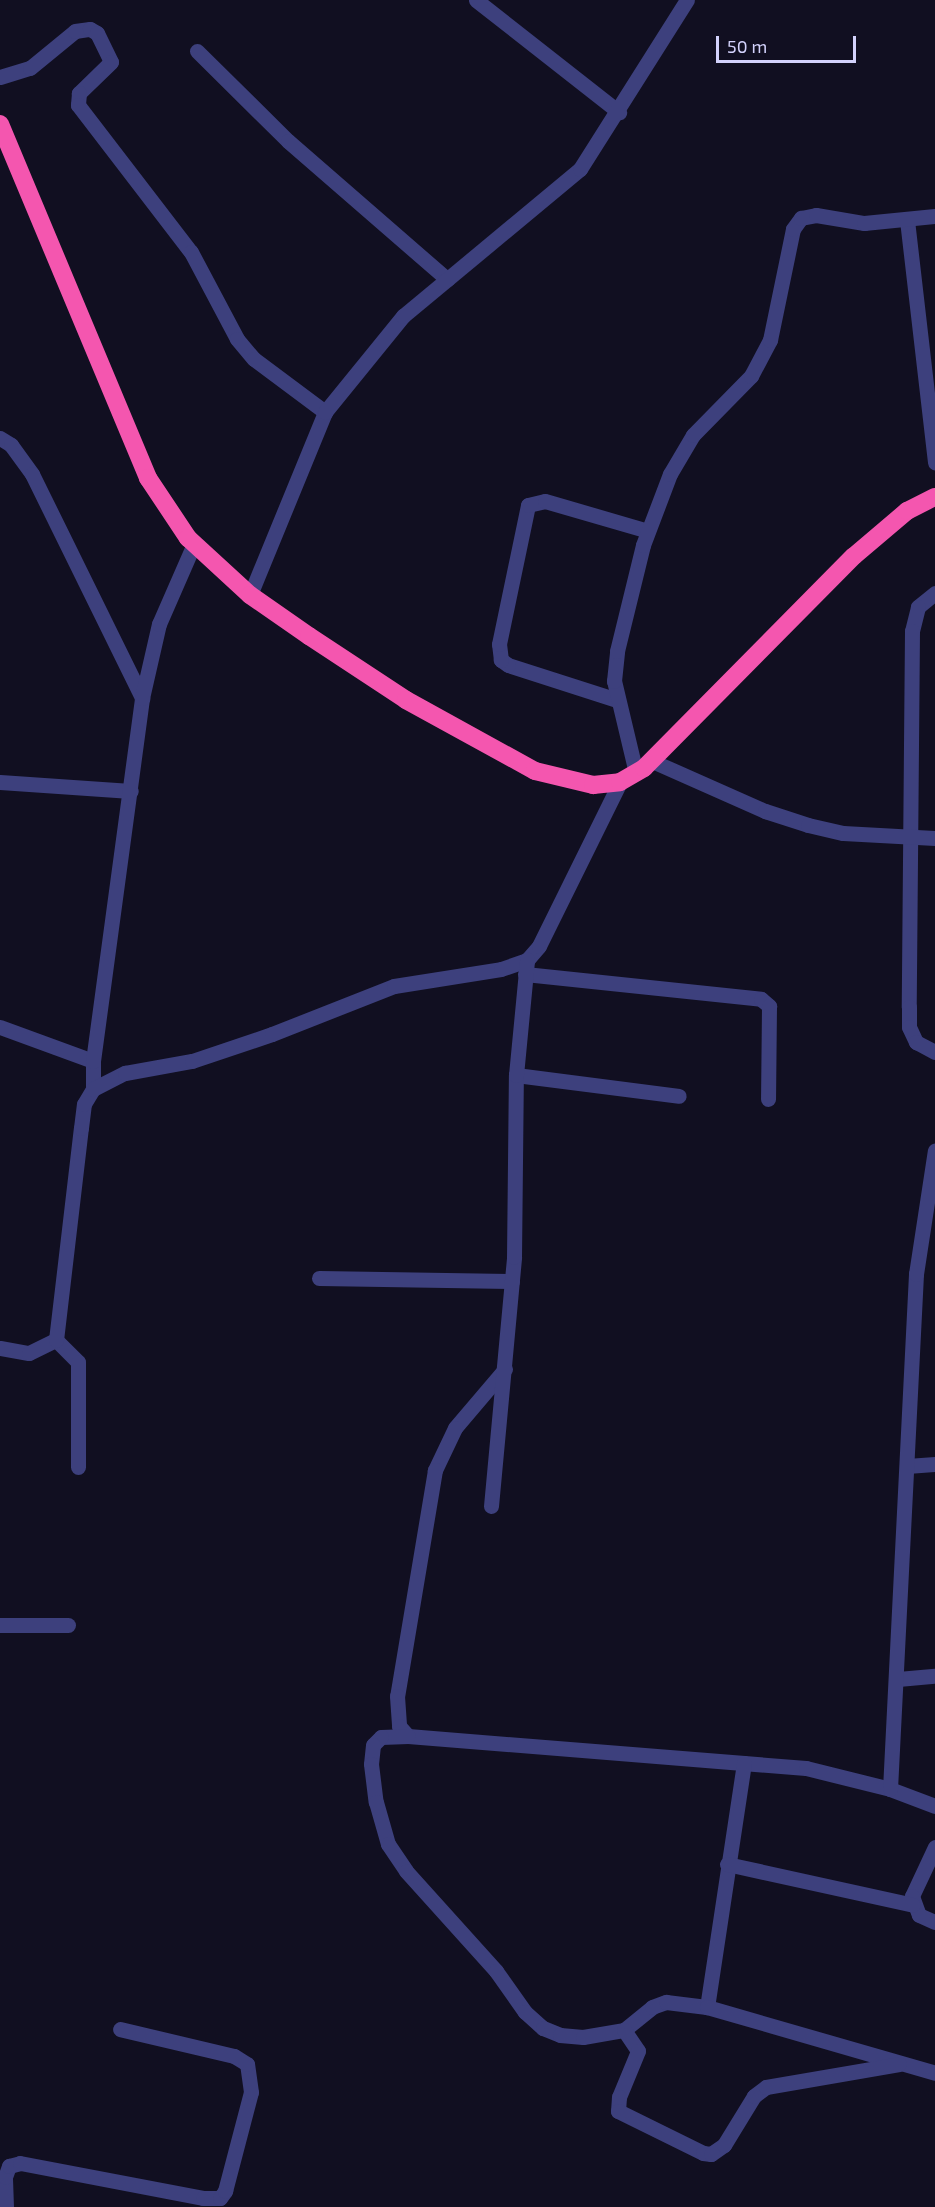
<!DOCTYPE html>
<html>
<head>
<meta charset="utf-8">
<style>
  body { margin:0 }
  #map { position:relative; width:935px; height:2207px; overflow:hidden; background:#110f21; font-family:"Exo 2",sans-serif }
  div>[style] { position:absolute }
  .minor>* { height:15px; margin:-7.5px; padding:0 7.5px; transform-origin:7.5px; border-radius:7.5px; background:#3d407d }
  .highway>* { height:18px; margin:-9px; padding:0 9px; transform-origin:9px; border-radius:9px; background:#f456af }
  span { translate:-50% -50%; white-space:nowrap; text-align:center; line-height:1.15; -webkit-text-stroke:6px #110f21; paint-order:stroke }
  .scale { position:absolute; left:716px; top:36px; width:140px; height:27px; box-sizing:border-box; border:3px solid #d3d2fc; border-top:0; padding-left:8px; font-size:18px; line-height:21px; white-space:nowrap; color:#d3d2fc; -webkit-text-stroke:4px #110f21; paint-order:stroke }
</style>
</head>
<body>
<div id="map">
  <div class="minor">
    <div style="left:476px;top:0;width:182px;rotate:38.1deg"></div>
    <div style="left:197px;top:51px;width:128px;rotate:44.7deg"></div>
    <div style="left:288px;top:141px;width:211px;rotate:41deg"></div>
    <div style="left:0;top:77px;width:31px;rotate:-17deg"></div>
    <div style="left:30px;top:68px;width:58px;rotate:-39.4deg"></div>
    <div style="left:75px;top:31px;width:15px;rotate:-8deg"></div>
    <div style="left:90px;top:29px;width:8px;rotate:30deg"></div>
    <div style="left:97px;top:33px;width:32px;rotate:64deg"></div>
    <div style="left:111px;top:62px;width:45px;rotate:135.9deg"></div>
    <div style="left:79px;top:93px;width:12px;rotate:95deg"></div>
    <div style="left:78px;top:105px;width:185px;rotate:52.5deg"></div>
    <div style="left:191px;top:252px;width:98px;rotate:62.1deg"></div>
    <div style="left:237px;top:339px;width:26px;rotate:50deg"></div>
    <div style="left:254px;top:359px;width:89px;rotate:36.7deg"></div>
    <div style="left:907px;top:220px;width:244px;rotate:83.4deg"></div>
    <div style="left:0;top:438px;width:13px;rotate:32deg"></div>
    <div style="left:11px;top:445px;width:36px;rotate:54deg"></div>
    <div style="left:32px;top:474px;width:250px;rotate:63.8deg"></div>
    <div style="left:935px;top:593px;width:22px;rotate:141deg"></div>
    <div style="left:918px;top:607px;width:25px;rotate:104deg"></div>
    <div style="left:912px;top:631px;width:376px;rotate:90.5deg"></div>
    <div style="left:909px;top:1007px;width:20px;rotate:90deg"></div>
    <div style="left:909px;top:1027px;width:17px;rotate:65deg"></div>
    <div style="left:916px;top:1042px;width:21px;rotate:28deg"></div>
    <div style="left:250px;top:595px;width:198px;rotate:-67.7deg"></div>
    <div style="left:325px;top:412px;width:124px;rotate:-50.9deg"></div>
    <div style="left:403px;top:316px;width:230px;rotate:-39.7deg"></div>
    <div style="left:580px;top:169px;width:200px;rotate:-57.7deg"></div>
    <div style="left:617px;top:700px;width:114px;rotate:-162.2deg"></div>
    <div style="left:508px;top:665px;width:9px;rotate:-144deg"></div>
    <div style="left:501px;top:660px;width:16px;rotate:-97deg"></div>
    <div style="left:499px;top:644px;width:142px;rotate:-78.2deg"></div>
    <div style="left:528px;top:505px;width:17px;rotate:-13deg"></div>
    <div style="left:545px;top:501px;width:107px;rotate:16.2deg"></div>
    <div style="left:652px;top:761px;width:124px;rotate:23.9deg"></div>
    <div style="left:765px;top:811px;width:45px;rotate:18deg"></div>
    <div style="left:808px;top:825px;width:36px;rotate:13deg"></div>
    <div style="left:843px;top:833px;width:92px;rotate:3.1deg"></div>
    <div style="left:636px;top:773px;width:95px;rotate:-103.4deg"></div>
    <div style="left:614px;top:681px;width:30px;rotate:-84deg"></div>
    <div style="left:617px;top:651px;width:109px;rotate:-76.2deg"></div>
    <div style="left:643px;top:545px;width:76px;rotate:-69.2deg"></div>
    <div style="left:670px;top:474px;width:45px;rotate:-59.5deg"></div>
    <div style="left:693px;top:435px;width:83px;rotate:-45.5deg"></div>
    <div style="left:751px;top:376px;width:41px;rotate:-62.2deg"></div>
    <div style="left:770px;top:340px;width:113px;rotate:-78.3deg"></div>
    <div style="left:793px;top:229px;width:14px;rotate:-54deg"></div>
    <div style="left:801px;top:218px;width:15px;rotate:-11deg"></div>
    <div style="left:816px;top:215px;width:49px;rotate:9.5deg"></div>
    <div style="left:864px;top:223px;width:71px;rotate:-5.6deg"></div>
    <div style="left:0;top:782px;width:131px;rotate:3.9deg"></div>
    <div style="left:525px;top:974px;width:237px;rotate:6deg"></div>
    <div style="left:761px;top:999px;width:11px;rotate:41deg"></div>
    <div style="left:769px;top:1006px;width:93px;rotate:90.6deg"></div>
    <div style="left:0;top:1027px;width:99px;rotate:20.1deg"></div>
    <div style="left:93px;top:1061px;width:28px;rotate:90deg"></div>
    <div style="left:93px;top:1061px;width:366px;rotate:-82.3deg"></div>
    <div style="left:142px;top:698px;width:76px;rotate:-77.1deg"></div>
    <div style="left:159px;top:624px;width:87px;rotate:-66.4deg"></div>
    <div style="left:516px;top:1075px;width:164px;rotate:7.3deg"></div>
    <div style="left:319px;top:1278px;width:193px;rotate:0.9deg"></div>
    <div style="left:56px;top:1340px;width:31px;rotate:45deg"></div>
    <div style="left:78px;top:1362px;width:105px;rotate:90deg"></div>
    <div style="left:0;top:1348px;width:29px;rotate:10deg"></div>
    <div style="left:29px;top:1353px;width:30px;rotate:-26deg"></div>
    <div style="left:56px;top:1340px;width:213px;rotate:-83.3deg"></div>
    <div style="left:81px;top:1128px;width:24px;rotate:-83deg"></div>
    <div style="left:84px;top:1104px;width:17px;rotate:-59deg"></div>
    <div style="left:93px;top:1089px;width:36px;rotate:-27deg"></div>
    <div style="left:125px;top:1073px;width:68px;rotate:-10.2deg"></div>
    <div style="left:192px;top:1061px;width:84px;rotate:-18.6deg"></div>
    <div style="left:272px;top:1034px;width:131px;rotate:-21.5deg"></div>
    <div style="left:394px;top:986px;width:108px;rotate:-9deg"></div>
    <div style="left:501px;top:969px;width:28px;rotate:-19deg"></div>
    <div style="left:527px;top:960px;width:18px;rotate:-49deg"></div>
    <div style="left:539px;top:946px;width:183px;rotate:-63.7deg"></div>
    <div style="left:505px;top:1369px;width:77px;rotate:130.3deg"></div>
    <div style="left:455px;top:1428px;width:47px;rotate:115.5deg"></div>
    <div style="left:435px;top:1470px;width:229px;rotate:99.5deg"></div>
    <div style="left:397px;top:1696px;width:30px;rotate:86deg"></div>
    <div style="left:399px;top:1726px;width:13px;rotate:48deg"></div>
    <div style="left:408px;top:1736px;width:399px;rotate:4.6deg"></div>
    <div style="left:806px;top:1768px;width:87px;rotate:14deg"></div>
    <div style="left:890px;top:1789px;width:48px;rotate:20.7deg"></div>
    <div style="left:907px;top:1466px;width:28px;rotate:-4deg"></div>
    <div style="left:491px;top:1506px;width:250px;rotate:-84.7deg"></div>
    <div style="left:514px;top:1257px;width:182px;rotate:-89.4deg"></div>
    <div style="left:516px;top:1075px;width:116px;rotate:-84.5deg"></div>
    <div style="left:0;top:1625px;width:68px"></div>
    <div style="left:898px;top:1679px;width:37px;rotate:-5deg"></div>
    <div style="left:408px;top:1736px;width:27px;rotate:178deg"></div>
    <div style="left:381px;top:1737px;width:11px;rotate:135deg"></div>
    <div style="left:373px;top:1745px;width:19px;rotate:96deg"></div>
    <div style="left:371px;top:1764px;width:38px;rotate:83deg"></div>
    <div style="left:376px;top:1802px;width:44px;rotate:74.1deg"></div>
    <div style="left:388px;top:1844px;width:32px;rotate:56deg"></div>
    <div style="left:406px;top:1871px;width:135px;rotate:48deg"></div>
    <div style="left:496px;top:1971px;width:50px;rotate:54.7deg"></div>
    <div style="left:525px;top:2012px;width:24px;rotate:42deg"></div>
    <div style="left:543px;top:2028px;width:18px;rotate:22deg"></div>
    <div style="left:560px;top:2035px;width:23px;rotate:5deg"></div>
    <div style="left:583px;top:2037px;width:42px;rotate:-9.7deg"></div>
    <div style="left:624px;top:2030px;width:36px;rotate:-39deg"></div>
    <div style="left:652px;top:2007px;width:15px;rotate:-20deg"></div>
    <div style="left:666px;top:2002px;width:41px;rotate:7deg"></div>
    <div style="left:744px;top:1763px;width:247px;rotate:98.6deg"></div>
    <div style="left:707px;top:2007px;width:237px;rotate:16.1deg"></div>
    <div style="left:890px;top:1789px;width:516px;rotate:-87.11deg"></div>
    <div style="left:916px;top:1274px;width:125px;rotate:-81.3deg"></div>
    <div style="left:935px;top:1847px;width:54px;rotate:115.1deg"></div>
    <div style="left:912px;top:1896px;width:20px;rotate:70deg"></div>
    <div style="left:919px;top:1915px;width:17px;rotate:24deg"></div>
    <div style="left:727px;top:1864px;width:190px;rotate:12.4deg"></div>
    <div style="left:624px;top:2030px;width:25px;rotate:56deg"></div>
    <div style="left:638px;top:2051px;width:50px;rotate:112.4deg"></div>
    <div style="left:619px;top:2097px;width:14px;rotate:94deg"></div>
    <div style="left:618px;top:2111px;width:95px;rotate:26.3deg"></div>
    <div style="left:703px;top:2153px;width:8px;rotate:7deg"></div>
    <div style="left:711px;top:2154px;width:16px;rotate:-35deg"></div>
    <div style="left:724px;top:2145px;width:57px;rotate:-58.5deg"></div>
    <div style="left:754px;top:2096px;width:15px;rotate:-37deg"></div>
    <div style="left:766px;top:2087px;width:135px;rotate:-9.8deg"></div>
    <div style="left:6px;top:2207px;width:30px;rotate:-92deg"></div>
    <div style="left:5px;top:2177px;width:12px;rotate:-70deg"></div>
    <div style="left:9px;top:2166px;width:11px;rotate:-15deg"></div>
    <div style="left:20px;top:2163px;width:186px;rotate:10.8deg"></div>
    <div style="left:203px;top:2198px;width:17px"></div>
    <div style="left:220px;top:2198px;width:9px;rotate:-54deg"></div>
    <div style="left:225px;top:2191px;width:102px;rotate:-75.3deg"></div>
    <div style="left:251px;top:2092px;width:28px;rotate:-98deg"></div>
    <div style="left:247px;top:2064px;width:15px;rotate:-148deg"></div>
    <div style="left:234px;top:2056px;width:117px;rotate:-166.7deg"></div>
  </div>
  <div class="highway">
    <div style="left:0;top:124px;width:384px;rotate:67.3deg"></div>
    <div style="left:148px;top:478px;width:72px;rotate:56.3deg"></div>
    <div style="left:188px;top:538px;width:84px;rotate:42.6deg"></div>
    <div style="left:250px;top:595px;width:72px;rotate:34.8deg"></div>
    <div style="left:309px;top:636px;width:116px;rotate:33.4deg"></div>
    <div style="left:406px;top:700px;width:147px;rotate:28.8deg"></div>
    <div style="left:535px;top:771px;width:60px;rotate:13.6deg"></div>
    <div style="left:593px;top:785px;width:27px;rotate:-6deg"></div>
    <div style="left:620px;top:782px;width:28px;rotate:-30deg"></div>
    <div style="left:644px;top:768px;width:298px;rotate:-45.3deg"></div>
    <div style="left:854px;top:556px;width:70px;rotate:-40.3deg"></div>
    <div style="left:907px;top:511px;width:31px;rotate:-27deg"></div>
  </div>
  <div class="scale">50 m</div>
</div>
</body>
</html>
